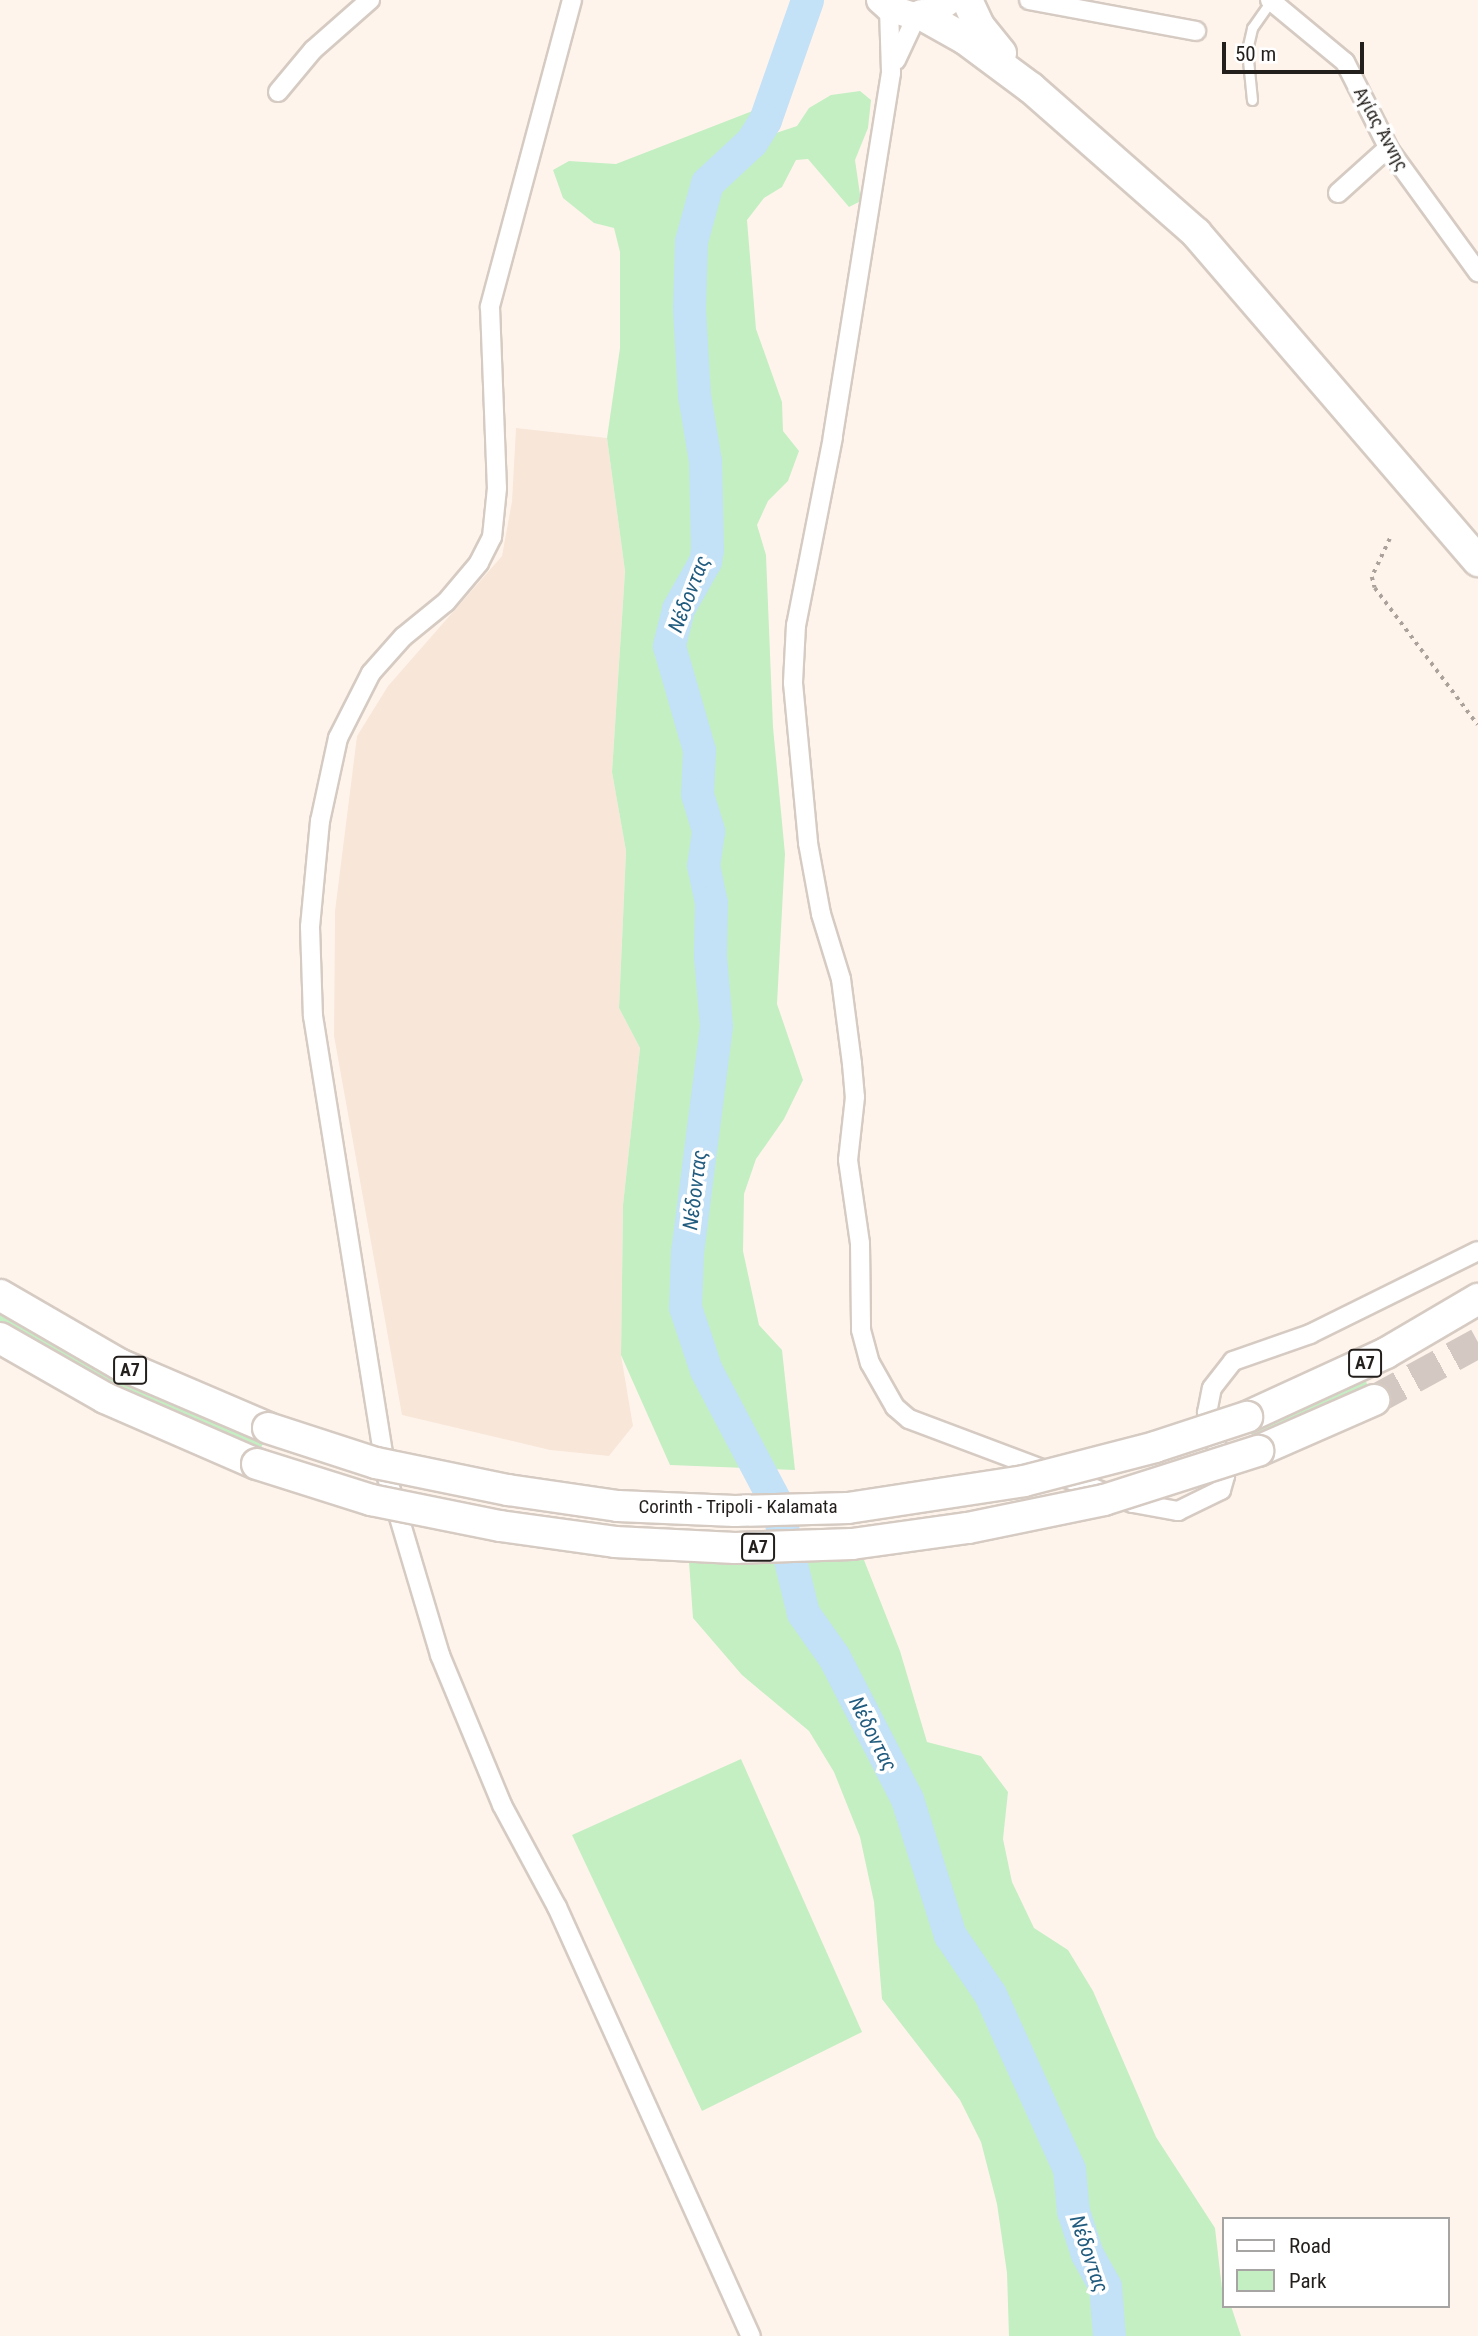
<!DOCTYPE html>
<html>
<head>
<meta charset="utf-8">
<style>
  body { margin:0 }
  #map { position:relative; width:1478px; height:2336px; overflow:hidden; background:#fff4ec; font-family:"Roboto Condensed",sans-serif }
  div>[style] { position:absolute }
  .built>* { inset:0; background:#f8e7d9 }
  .green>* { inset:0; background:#c4efc3 }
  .river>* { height:33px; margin:-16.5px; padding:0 16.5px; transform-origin:16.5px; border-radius:16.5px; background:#c3e1f7 }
  .highway-tunnel>* { height:30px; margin-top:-15px; transform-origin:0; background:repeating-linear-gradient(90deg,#d3c9c2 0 30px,transparent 0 45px) }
  .path>* { height:3.5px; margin-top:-1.75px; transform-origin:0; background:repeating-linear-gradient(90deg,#aba29c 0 3.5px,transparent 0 8.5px) }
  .roads { filter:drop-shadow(2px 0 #d6cbc3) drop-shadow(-2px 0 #d6cbc3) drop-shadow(0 2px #d6cbc3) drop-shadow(0 -2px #d6cbc3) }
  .lane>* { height:9px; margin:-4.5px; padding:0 4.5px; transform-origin:4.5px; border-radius:4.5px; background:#fff }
  .street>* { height:18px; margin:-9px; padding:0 9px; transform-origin:9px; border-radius:9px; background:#fff }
  .primary>* { height:26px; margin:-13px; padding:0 13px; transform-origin:13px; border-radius:13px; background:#fff }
  .highway>* { height:30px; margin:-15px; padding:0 15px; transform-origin:15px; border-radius:15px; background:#fff }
  .bridges { filter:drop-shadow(2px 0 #d6cbc3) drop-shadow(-2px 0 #d6cbc3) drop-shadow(0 2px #d6cbc3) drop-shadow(0 -2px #d6cbc3) }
  .highway-bridge>* { height:30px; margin:-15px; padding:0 15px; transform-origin:15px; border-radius:15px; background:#fff }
  span { translate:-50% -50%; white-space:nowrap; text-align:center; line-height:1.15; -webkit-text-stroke:7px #fff; paint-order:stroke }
  .shield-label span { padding:2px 5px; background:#fff; border:2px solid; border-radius:5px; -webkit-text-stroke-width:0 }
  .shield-label { font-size:18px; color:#231f1c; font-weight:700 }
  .street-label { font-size:19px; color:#231f1c }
  .water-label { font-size:21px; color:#215c7f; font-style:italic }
  .legend { position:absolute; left:1222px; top:2217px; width:228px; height:91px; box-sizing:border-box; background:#fff; border:2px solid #a7a5a4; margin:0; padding:9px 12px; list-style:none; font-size:21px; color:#231f1c }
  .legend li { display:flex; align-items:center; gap:14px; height:35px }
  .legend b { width:35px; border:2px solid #a7a5a4 }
  .scale { position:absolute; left:1222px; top:42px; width:142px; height:32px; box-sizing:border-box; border:4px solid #231f1c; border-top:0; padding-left:9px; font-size:21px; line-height:24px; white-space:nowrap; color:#231f1c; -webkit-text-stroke:5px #fff; paint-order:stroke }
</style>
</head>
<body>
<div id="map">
  <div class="built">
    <div style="clip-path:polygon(516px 428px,607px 438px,625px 571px,612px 772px,626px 851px,619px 1008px,640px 1048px,623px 1205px,621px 1355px,633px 1426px,609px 1456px,550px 1450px,402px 1415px,334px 1036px,335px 911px,357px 736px,388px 686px,502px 556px,512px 501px)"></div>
  </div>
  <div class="green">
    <div style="clip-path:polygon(860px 91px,871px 100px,868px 128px,855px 160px,861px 201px,849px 207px,808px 159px,796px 160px,782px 187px,764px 198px,747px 220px,756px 329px,782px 402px,783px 431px,799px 451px,788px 481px,768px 501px,757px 525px,766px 555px,773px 727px,785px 854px,777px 1004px,803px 1080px,784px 1119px,756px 1159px,744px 1194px,743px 1251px,759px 1325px,782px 1350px,795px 1470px,670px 1465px,621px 1355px,623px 1205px,640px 1048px,619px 1008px,626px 851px,612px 772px,625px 571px,607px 438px,620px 348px,620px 252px,614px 228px,594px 223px,563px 198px,553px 170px,569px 161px,616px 164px,755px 110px,776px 133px,797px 126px,809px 108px,831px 95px)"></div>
    <div style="clip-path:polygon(0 1311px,113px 1376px,264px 1441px,260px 1450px,107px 1384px,0 1322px)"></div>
    <div style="clip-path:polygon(1365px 1378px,1368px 1387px,1254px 1438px,1250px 1430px)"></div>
    <div style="clip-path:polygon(864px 1560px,900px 1651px,927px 1742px,981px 1756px,1008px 1792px,1003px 1839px,1012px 1882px,1034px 1928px,1068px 1950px,1093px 1991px,1156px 2137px,1215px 2228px,1224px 2306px,1231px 2306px,1241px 2336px,1009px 2336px,1007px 2273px,997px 2204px,981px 2142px,960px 2100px,882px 1999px,874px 1902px,860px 1837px,834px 1772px,809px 1731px,742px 1675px,693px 1618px,689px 1562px)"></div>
    <div style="clip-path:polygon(741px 1759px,862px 2032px,702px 2111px,572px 1835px)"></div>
  </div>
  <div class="river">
    <div style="left:807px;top:0;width:127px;rotate:109.3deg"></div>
    <div style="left:765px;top:120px;width:26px;rotate:122deg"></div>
    <div style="left:751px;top:142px;width:60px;rotate:137deg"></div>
    <div style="left:707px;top:183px;width:60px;rotate:105.4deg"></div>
    <div style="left:691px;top:241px;width:68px;rotate:91.7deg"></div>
    <div style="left:689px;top:309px;width:86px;rotate:86.7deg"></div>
    <div style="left:694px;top:395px;width:67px;rotate:80.5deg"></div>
    <div style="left:705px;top:461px;width:88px;rotate:88.7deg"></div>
    <div style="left:707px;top:549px;width:12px;rotate:99deg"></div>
    <div style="left:705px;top:561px;width:55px;rotate:119.4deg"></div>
    <div style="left:678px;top:609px;width:38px;rotate:104deg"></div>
    <div style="left:669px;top:646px;width:108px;rotate:73.9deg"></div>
    <div style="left:699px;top:750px;width:44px;rotate:92.6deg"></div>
    <div style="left:697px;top:794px;width:39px;rotate:73deg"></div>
    <div style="left:708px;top:831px;width:34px;rotate:98deg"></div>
    <div style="left:703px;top:865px;width:38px;rotate:78deg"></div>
    <div style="left:711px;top:902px;width:54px;rotate:91.1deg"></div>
    <div style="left:710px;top:956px;width:70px;rotate:85.1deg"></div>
    <div style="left:716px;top:1026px;width:228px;rotate:97.3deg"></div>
    <div style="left:687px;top:1252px;width:55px;rotate:92.1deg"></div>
    <div style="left:685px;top:1307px;width:66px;rotate:71.6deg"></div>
    <div style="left:706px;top:1370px;width:150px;rotate:62.2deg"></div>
    <div style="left:776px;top:1503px;width:113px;rotate:76.2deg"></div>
    <div style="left:803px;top:1613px;width:54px;rotate:54.8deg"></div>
    <div style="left:834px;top:1657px;width:160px;rotate:62.8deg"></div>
    <div style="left:907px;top:1799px;width:143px;rotate:72.5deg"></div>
    <div style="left:950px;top:1935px;width:71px;rotate:55.9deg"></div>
    <div style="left:990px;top:1994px;width:192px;rotate:65.7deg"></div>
    <div style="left:1069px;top:2169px;width:42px;rotate:84.6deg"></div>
    <div style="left:1073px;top:2211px;width:45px;rotate:72deg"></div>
    <div style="left:1087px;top:2254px;width:37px;rotate:61deg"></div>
    <div style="left:1105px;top:2286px;width:50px;rotate:85.4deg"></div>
  </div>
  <div class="highway-tunnel">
    <div style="left:1374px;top:1400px;width:119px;rotate:-28.7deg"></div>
  </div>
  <div class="path">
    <div style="left:1390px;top:539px;width:42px;rotate:115.3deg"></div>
    <div style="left:1372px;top:577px;width:11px;rotate:75deg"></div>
    <div style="left:1375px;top:588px;width:171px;rotate:53.1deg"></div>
  </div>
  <div class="roads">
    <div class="lane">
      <div style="left:1252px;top:100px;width:50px;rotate:-95.7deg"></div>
      <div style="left:1247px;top:50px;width:23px;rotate:-77deg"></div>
      <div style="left:1252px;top:28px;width:33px;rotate:-55deg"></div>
    </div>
    <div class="street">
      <div style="left:572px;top:0;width:318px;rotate:105deg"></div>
      <div style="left:490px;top:307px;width:181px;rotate:87.8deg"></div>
      <div style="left:497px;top:488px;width:49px;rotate:95.8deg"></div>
      <div style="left:492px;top:537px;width:29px;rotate:117deg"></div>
      <div style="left:479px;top:563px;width:51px;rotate:130.2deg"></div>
      <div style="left:446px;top:602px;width:55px;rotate:140.9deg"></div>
      <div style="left:403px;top:637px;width:48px;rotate:131.6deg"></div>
      <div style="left:371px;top:673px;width:73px;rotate:116.9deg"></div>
      <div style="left:338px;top:738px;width:85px;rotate:102.2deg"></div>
      <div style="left:320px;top:821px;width:106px;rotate:95.4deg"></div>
      <div style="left:310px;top:927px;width:89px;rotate:88.1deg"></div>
      <div style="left:313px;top:1016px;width:467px;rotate:80.9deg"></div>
      <div style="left:387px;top:1477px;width:186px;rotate:73.4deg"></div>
      <div style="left:440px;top:1655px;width:162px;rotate:67.5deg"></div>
      <div style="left:502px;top:1805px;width:116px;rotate:61.7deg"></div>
      <div style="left:557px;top:1907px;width:471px;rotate:65.7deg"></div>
      <div style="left:1029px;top:0;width:170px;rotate:10.5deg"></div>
      <div style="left:1270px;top:0;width:97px;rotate:39.6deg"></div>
      <div style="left:1345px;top:62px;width:100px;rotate:63.2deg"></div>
      <div style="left:1390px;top:151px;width:150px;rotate:54deg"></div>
      <div style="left:889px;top:8px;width:65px;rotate:88.2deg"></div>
      <div style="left:891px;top:73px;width:369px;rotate:99.1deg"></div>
      <div style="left:833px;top:437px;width:192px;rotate:101.1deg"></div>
      <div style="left:796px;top:625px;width:58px;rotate:93deg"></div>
      <div style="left:793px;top:683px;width:161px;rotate:84.6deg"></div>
      <div style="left:808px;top:843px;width:72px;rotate:79.6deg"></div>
      <div style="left:821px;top:914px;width:68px;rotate:72.9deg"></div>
      <div style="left:841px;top:979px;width:86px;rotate:82.6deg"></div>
      <div style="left:852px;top:1064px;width:33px;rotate:85deg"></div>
      <div style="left:855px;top:1097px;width:63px;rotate:96.3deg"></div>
      <div style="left:848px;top:1160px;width:84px;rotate:81.8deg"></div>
      <div style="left:860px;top:1243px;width:87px;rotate:89.3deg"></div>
      <div style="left:861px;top:1330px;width:34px;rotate:75deg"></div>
      <div style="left:870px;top:1363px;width:51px;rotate:60.4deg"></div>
      <div style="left:895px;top:1407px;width:18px;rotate:41deg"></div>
      <div style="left:909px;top:1419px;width:239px;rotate:20.6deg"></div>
      <div style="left:1133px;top:1503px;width:46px;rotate:10.1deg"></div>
      <div style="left:1178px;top:1511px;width:48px;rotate:-26deg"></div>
      <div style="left:1221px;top:1490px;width:15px;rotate:-74deg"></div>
      <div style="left:1225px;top:1476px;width:66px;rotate:-105.9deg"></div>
      <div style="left:1207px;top:1413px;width:25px;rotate:-79deg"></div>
      <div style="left:1212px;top:1388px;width:34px;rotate:-52deg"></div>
      <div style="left:1233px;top:1361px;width:82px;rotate:-19.3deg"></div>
      <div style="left:1310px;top:1334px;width:187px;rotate:-26.3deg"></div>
      <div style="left:896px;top:60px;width:50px;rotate:-65deg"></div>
      <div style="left:278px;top:92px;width:55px;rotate:-50.2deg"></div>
      <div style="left:313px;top:50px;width:76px;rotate:-41.3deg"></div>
      <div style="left:1338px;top:193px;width:67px;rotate:-42deg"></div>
    </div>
    <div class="primary">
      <div style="left:880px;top:0;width:12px;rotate:42deg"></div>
      <div style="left:889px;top:8px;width:25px;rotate:18deg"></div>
      <div style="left:913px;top:16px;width:23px;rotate:-13deg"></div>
      <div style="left:935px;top:11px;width:19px;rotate:-35deg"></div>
    </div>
    <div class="highway">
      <div style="left:967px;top:0;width:29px;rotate:65deg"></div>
      <div style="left:979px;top:26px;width:35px;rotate:51deg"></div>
      <div style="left:922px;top:15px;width:49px;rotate:29.2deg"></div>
      <div style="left:965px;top:39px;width:82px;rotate:36.6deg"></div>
      <div style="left:1031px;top:88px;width:220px;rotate:41.3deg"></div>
      <div style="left:1196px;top:233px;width:433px;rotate:49.3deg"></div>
      <div style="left:0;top:1295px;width:138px;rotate:30.1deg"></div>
      <div style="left:119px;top:1364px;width:162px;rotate:23.2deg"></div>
      <div style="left:0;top:1338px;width:121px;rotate:29.7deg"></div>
      <div style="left:105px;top:1398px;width:166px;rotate:23.5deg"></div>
      <div style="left:1247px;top:1417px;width:153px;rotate:-24.7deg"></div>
      <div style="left:1386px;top:1353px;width:107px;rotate:-30.4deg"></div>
      <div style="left:1258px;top:1451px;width:127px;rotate:-23.7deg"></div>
    </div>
  </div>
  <div class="bridges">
    <div class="highway-bridge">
      <div style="left:268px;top:1428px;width:114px;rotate:18deg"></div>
      <div style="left:376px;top:1463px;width:135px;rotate:11.6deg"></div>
      <div style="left:508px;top:1490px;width:111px;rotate:8.3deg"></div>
      <div style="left:618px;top:1506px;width:117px;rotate:2.4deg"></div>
      <div style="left:735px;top:1511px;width:113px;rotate:-1.5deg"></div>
      <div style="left:848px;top:1508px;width:178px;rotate:-8.7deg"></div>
      <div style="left:1024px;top:1481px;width:135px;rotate:-14.5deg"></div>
      <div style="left:1155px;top:1447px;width:97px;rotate:-18.1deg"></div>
      <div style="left:257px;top:1464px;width:120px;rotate:17.5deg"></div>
      <div style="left:371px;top:1500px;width:132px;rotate:11.4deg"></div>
      <div style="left:500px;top:1526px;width:116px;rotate:7.9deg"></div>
      <div style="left:615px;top:1542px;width:120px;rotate:2.9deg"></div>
      <div style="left:735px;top:1548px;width:117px;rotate:-2deg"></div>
      <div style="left:852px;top:1544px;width:117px;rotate:-7.9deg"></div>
      <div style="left:968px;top:1528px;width:139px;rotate:-11.6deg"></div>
      <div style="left:1104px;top:1500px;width:162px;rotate:-17.7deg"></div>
    </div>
  </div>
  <div class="shield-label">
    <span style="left:1365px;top:1363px">Α7</span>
    <span style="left:130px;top:1370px">Α7</span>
    <span style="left:758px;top:1547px">Α7</span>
  </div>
  <div class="street-label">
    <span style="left:1381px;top:129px;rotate:61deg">Αγίας Άννης</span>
    <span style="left:738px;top:1507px">Corinth - Tripoli - Kalamata</span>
  </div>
  <div class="water-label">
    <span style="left:689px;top:594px;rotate:-69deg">Νέδoντας</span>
    <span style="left:695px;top:1190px;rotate:-83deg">Νέδoντας</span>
    <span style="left:873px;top:1734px;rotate:63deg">Νέδoντας</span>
    <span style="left:1089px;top:2254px;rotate:71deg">Νέδoντας</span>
  </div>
  <ul class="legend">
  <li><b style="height:9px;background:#fff"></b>Road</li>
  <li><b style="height:19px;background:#c4efc3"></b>Park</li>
  </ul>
  <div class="scale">50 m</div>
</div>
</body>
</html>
